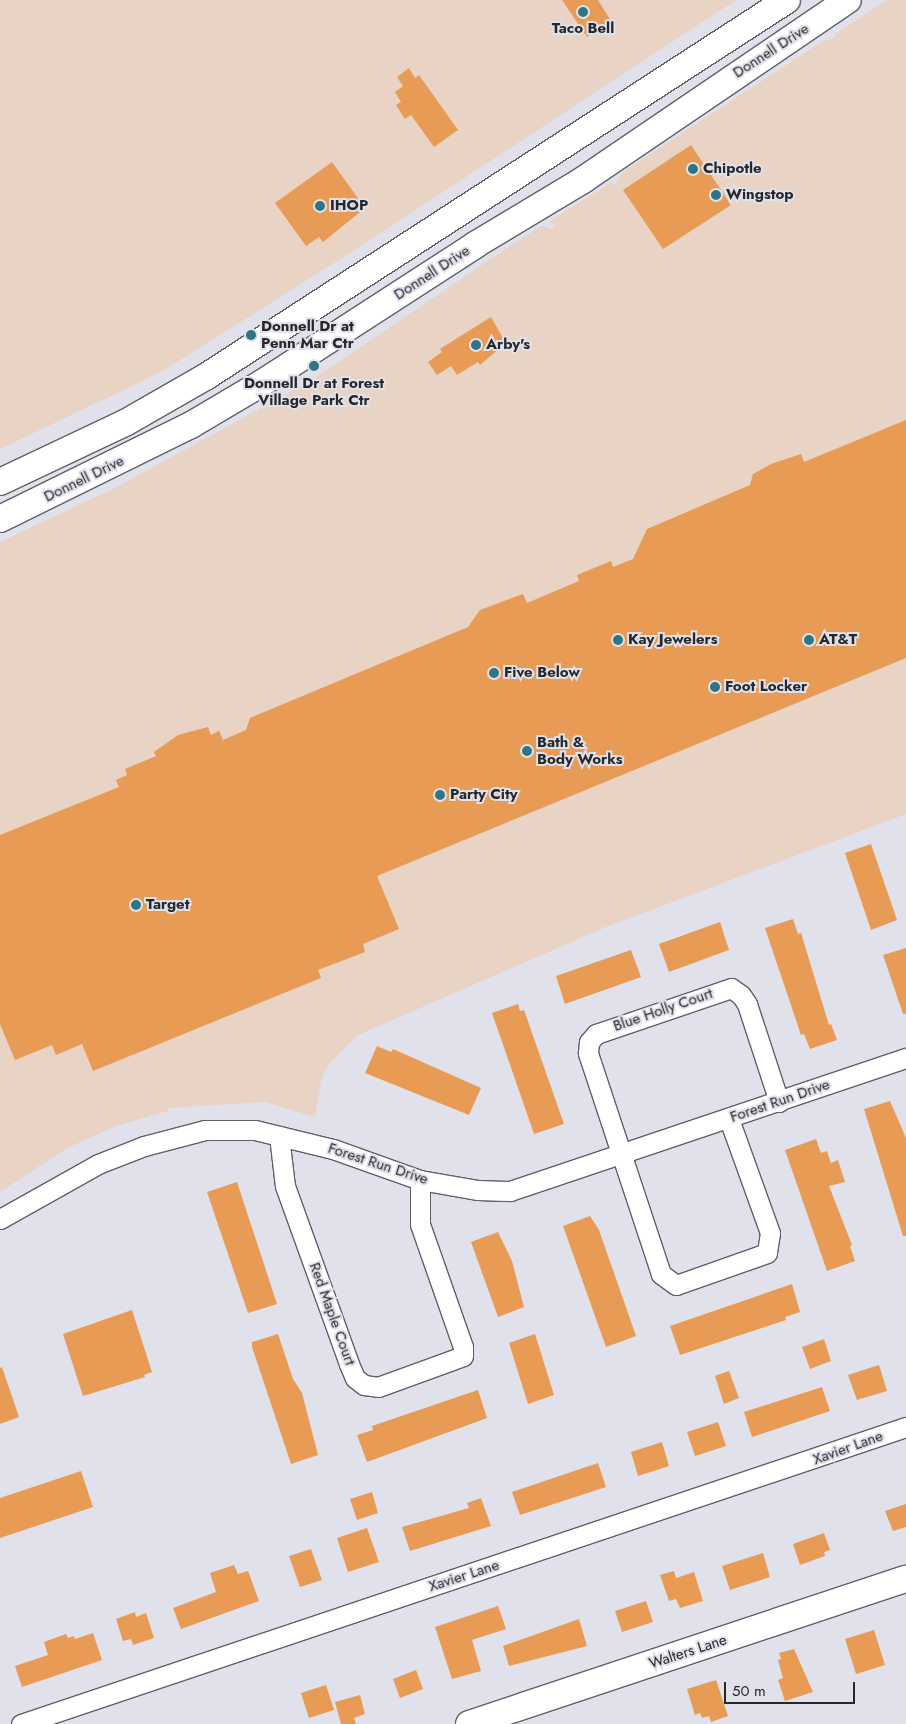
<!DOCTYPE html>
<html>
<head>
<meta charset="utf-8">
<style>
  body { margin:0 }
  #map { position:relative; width:906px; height:1724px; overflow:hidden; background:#e0e1ea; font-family:Jost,sans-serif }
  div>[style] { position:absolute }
  .commercial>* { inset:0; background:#e8d3c5 }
  .building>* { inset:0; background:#e89b55 }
  .roads { filter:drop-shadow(1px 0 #5f6068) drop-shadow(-1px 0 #5f6068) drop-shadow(0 1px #5f6068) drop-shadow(0 -1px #5f6068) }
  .street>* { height:19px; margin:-9.5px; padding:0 9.5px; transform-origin:9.5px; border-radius:9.5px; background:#fff }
  .secondary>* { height:26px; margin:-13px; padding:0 13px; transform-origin:13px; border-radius:13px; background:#fff }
  .dots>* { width:14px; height:14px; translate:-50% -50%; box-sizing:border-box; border:2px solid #e0e1ea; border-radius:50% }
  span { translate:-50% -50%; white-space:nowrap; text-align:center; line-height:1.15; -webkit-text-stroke:4px #e0e1ea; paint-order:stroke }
  .poi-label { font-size:15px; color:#27282b; font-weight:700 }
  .left { translate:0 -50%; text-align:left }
  .street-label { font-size:15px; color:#27282b }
  .scale { position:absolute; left:724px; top:1682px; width:131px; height:22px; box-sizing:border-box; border:2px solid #27282b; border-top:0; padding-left:6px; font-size:15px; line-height:18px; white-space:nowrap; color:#27282b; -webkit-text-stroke:4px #e0e1ea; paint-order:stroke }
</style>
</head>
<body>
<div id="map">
  <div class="commercial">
    <div style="clip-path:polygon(0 0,736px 0,353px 251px,161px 372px,0 449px)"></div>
    <div style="clip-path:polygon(887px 0,906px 0,906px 814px,606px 927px,358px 1035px,330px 1063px,322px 1076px,315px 1117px,265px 1102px,168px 1108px,168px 1111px,116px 1126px,67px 1148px,0 1192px,0 542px,113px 489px,307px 383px,513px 244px,542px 226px,553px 229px,555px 225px,549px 222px,602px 188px,611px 183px,615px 185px,624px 171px,823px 41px,835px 38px,835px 34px)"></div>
  </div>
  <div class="building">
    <div style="clip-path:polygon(562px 0,598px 0,611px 21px,587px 37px)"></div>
    <div style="clip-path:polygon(409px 68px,415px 78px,419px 75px,458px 130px,434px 147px,411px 115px,405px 119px,396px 105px,401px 102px,395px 92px,403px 86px,397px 77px)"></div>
    <div style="clip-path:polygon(691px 145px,731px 205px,663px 249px,623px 190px)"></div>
    <div style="clip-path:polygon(332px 162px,365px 208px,323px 242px,319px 237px,306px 246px,275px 203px)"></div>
    <div style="clip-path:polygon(491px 317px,506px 343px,480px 365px,478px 362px,457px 375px,451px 366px,437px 375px,428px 362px,442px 352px,440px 349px)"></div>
    <div style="clip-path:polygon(906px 420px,906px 658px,377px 876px,399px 929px,363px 944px,365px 952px,318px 970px,321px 978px,93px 1071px,82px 1044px,56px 1055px,52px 1045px,15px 1060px,0 1024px,0 835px,119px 787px,116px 780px,127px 775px,125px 769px,156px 756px,154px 752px,178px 735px,208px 727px,211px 735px,219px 731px,223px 740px,246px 730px,250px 718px,468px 627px,480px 610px,523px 594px,527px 603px,579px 581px,577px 575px,611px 561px,613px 567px,633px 559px,647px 529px,750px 485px,753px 474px,771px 464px,801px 454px,804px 462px)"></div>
    <div style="clip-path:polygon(871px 844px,897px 920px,871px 930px,845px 853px)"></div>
    <div style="clip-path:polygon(793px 919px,798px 934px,801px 933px,829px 1025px,831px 1024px,837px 1040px,810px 1049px,804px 1034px,801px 1035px,765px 928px)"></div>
    <div style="clip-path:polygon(720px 922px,729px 950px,669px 972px,659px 944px)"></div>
    <div style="clip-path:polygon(906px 948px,906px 1014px,903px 1014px,883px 955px)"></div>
    <div style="clip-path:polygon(631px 950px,641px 977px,565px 1004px,556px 976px)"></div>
    <div style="clip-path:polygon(518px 1004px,520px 1011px,524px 1010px,564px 1124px,534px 1134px,492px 1013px)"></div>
    <div style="clip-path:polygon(377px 1046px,391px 1052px,393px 1049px,481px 1088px,469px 1115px,365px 1073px)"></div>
    <div style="clip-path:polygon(890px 1101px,906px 1138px,906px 1236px,903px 1236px,864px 1109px)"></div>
    <div style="clip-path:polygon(816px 1139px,821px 1153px,827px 1151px,831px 1163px,838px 1160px,845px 1182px,829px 1186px,852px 1245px,850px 1246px,855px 1261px,827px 1271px,785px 1150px)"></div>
    <div style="clip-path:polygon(237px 1182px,277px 1304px,248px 1313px,207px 1192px)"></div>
    <div style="clip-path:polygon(590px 1216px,599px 1230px,636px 1336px,606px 1347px,563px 1226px)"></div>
    <div style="clip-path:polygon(498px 1232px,512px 1261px,524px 1307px,498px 1317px,471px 1242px)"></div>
    <div style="clip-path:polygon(792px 1284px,800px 1312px,785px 1317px,786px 1320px,680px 1355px,670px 1326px)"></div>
    <div style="clip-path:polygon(132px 1310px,152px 1372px,144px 1375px,145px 1377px,83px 1396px,63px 1334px)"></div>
    <div style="clip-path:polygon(278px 1334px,293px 1379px,302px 1393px,318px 1455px,291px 1464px,252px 1347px,252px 1342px)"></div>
    <div style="clip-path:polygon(535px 1334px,554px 1395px,528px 1404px,509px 1343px)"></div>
    <div style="clip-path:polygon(824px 1339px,831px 1361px,810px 1369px,802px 1347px)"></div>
    <div style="clip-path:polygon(879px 1365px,887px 1391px,857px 1400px,848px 1375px)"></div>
    <div style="clip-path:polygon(2px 1367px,19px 1417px,0 1424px,0 1368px)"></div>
    <div style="clip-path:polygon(729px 1371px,739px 1398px,724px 1404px,715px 1376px)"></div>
    <div style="clip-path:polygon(822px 1387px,830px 1411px,752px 1437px,744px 1412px)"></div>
    <div style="clip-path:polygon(478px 1390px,487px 1418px,367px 1462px,357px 1435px,373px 1430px,372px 1426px)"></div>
    <div style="clip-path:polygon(718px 1422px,726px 1446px,695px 1456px,687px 1432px)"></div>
    <div style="clip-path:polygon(662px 1442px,669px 1466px,638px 1476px,631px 1452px)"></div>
    <div style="clip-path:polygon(598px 1463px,606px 1487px,520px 1515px,512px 1492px)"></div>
    <div style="clip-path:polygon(81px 1471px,93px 1507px,0 1538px,0 1498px)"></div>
    <div style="clip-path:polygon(372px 1492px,378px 1513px,357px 1520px,350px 1499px)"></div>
    <div style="clip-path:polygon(481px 1498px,491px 1526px,410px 1551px,402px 1527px,469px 1508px,467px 1503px)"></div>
    <div style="clip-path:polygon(906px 1504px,906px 1527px,893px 1531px,885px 1511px)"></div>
    <div style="clip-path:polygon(367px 1528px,379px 1562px,348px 1572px,337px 1538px)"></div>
    <div style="clip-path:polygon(824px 1533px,830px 1550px,824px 1552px,825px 1556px,800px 1565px,793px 1544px)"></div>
    <div style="clip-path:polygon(311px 1549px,322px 1580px,300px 1587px,289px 1556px)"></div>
    <div style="clip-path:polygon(763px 1553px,770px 1577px,730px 1590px,722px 1566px)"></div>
    <div style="clip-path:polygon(234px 1565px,238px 1574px,248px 1571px,259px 1601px,181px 1629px,173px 1608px,216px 1592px,210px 1573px)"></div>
    <div style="clip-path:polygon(674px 1571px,676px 1578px,694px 1572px,703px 1601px,680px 1608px,676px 1599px,669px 1601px,660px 1575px)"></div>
    <div style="clip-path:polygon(646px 1601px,653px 1622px,622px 1632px,615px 1611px)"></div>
    <div style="clip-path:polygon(498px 1606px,506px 1629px,472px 1640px,481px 1671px,452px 1679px,435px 1627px)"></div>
    <div style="clip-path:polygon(135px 1612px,136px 1617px,146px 1613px,154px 1638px,133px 1645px,131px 1639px,123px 1641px,116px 1619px)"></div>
    <div style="clip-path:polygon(579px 1619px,587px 1646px,509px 1666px,503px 1646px)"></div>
    <div style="clip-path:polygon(874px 1630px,885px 1665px,856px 1674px,845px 1639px)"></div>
    <div style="clip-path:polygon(93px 1633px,102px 1660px,22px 1687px,15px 1666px,48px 1655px,44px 1642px,66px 1634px,68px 1638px,74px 1636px,75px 1639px)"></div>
    <div style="clip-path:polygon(794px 1649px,813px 1692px,785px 1701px,778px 1680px,783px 1678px,778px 1660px,781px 1659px,779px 1653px)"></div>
    <div style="clip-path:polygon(416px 1670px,423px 1689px,400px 1698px,393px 1679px)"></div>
    <div style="clip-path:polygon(716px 1680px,728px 1716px,711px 1722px,709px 1716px,702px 1718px,700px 1713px,695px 1715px,687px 1689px)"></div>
    <div style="clip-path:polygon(326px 1685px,334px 1710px,309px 1718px,301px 1693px)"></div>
    <div style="clip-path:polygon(360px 1695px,365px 1714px,354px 1718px,356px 1724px,341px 1724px,335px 1702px)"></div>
  </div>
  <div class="roads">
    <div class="street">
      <div style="left:729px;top:1119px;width:121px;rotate:70.2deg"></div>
      <div style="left:770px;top:1233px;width:20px;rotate:99deg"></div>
      <div style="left:767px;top:1253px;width:96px;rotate:160.6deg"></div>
      <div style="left:676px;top:1285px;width:19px;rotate:-144deg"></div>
      <div style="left:661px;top:1274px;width:233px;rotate:-108.3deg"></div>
      <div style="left:588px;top:1053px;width:11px;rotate:-85deg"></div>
      <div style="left:589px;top:1042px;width:11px;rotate:-49deg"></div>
      <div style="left:596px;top:1034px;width:143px;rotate:-18.8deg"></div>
      <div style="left:731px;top:988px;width:12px;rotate:35deg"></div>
      <div style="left:741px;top:995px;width:11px;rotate:56deg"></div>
      <div style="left:747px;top:1004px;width:103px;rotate:71.9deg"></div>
      <div style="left:279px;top:1136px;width:50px;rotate:83.2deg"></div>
      <div style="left:285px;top:1186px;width:189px;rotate:70.2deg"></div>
      <div style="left:349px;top:1364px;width:15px;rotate:67deg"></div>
      <div style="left:355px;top:1378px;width:11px;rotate:38deg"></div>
      <div style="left:364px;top:1385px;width:14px;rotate:8deg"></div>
      <div style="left:378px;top:1387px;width:90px;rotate:-20deg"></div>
      <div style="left:463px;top:1356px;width:9px;rotate:-90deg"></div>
      <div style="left:463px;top:1347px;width:130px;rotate:-109.3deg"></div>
      <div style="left:420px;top:1224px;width:44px;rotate:-90deg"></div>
      <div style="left:0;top:1219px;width:112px;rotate:-29.3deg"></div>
      <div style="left:98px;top:1164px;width:49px;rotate:-21.4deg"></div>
      <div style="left:144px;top:1146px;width:63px;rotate:-14.7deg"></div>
      <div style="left:205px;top:1130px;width:50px"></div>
      <div style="left:255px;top:1130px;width:80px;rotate:13.7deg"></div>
      <div style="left:333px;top:1149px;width:92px;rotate:19.6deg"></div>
      <div style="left:420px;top:1180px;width:59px;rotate:9.8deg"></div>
      <div style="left:478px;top:1190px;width:32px;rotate:2deg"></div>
      <div style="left:510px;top:1191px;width:418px;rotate:-18.6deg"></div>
      <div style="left:21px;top:1724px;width:934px;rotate:-18.55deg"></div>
    </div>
    <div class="secondary">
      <div style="left:0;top:482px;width:138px;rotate:-25.3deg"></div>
      <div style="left:125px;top:423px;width:95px;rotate:-29.8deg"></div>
      <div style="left:207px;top:376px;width:691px;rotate:-32.95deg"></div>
      <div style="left:0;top:519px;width:213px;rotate:-26.2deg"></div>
      <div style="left:191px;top:425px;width:82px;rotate:-30.6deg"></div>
      <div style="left:262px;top:383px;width:254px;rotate:-32.9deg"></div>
      <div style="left:475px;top:245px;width:126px;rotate:-31deg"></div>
      <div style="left:583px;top:180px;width:320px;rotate:-34.2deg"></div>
      <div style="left:469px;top:1724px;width:460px;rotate:-18.4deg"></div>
    </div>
  </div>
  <div class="dots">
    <div style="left:583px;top:12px;background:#2f7582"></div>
    <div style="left:693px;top:169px;background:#2f7582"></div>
    <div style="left:716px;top:195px;background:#2f7582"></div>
    <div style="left:320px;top:206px;background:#2f7582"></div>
    <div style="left:251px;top:335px;background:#2f7582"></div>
    <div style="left:476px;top:345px;background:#2f7582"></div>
    <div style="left:314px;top:366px;background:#2f7582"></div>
    <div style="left:618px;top:640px;background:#2f7582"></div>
    <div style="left:809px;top:640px;background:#2f7582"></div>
    <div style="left:494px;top:673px;background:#2f7582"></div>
    <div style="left:715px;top:687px;background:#2f7582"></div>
    <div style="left:527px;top:751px;background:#2f7582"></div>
    <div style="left:440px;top:795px;background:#2f7582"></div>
    <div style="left:136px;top:905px;background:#2f7582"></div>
  </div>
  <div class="poi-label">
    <span style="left:583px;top:29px">Taco Bell</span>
    <span class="left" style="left:703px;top:169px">Chipotle</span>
    <span class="left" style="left:726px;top:195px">Wingstop</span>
    <span class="left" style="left:330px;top:206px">IHOP</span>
    <span class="left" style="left:261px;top:335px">Donnell Dr at<br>Penn Mar Ctr</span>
    <span class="left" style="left:486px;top:345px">Arby's</span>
    <span style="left:314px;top:392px">Donnell Dr at Forest<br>Village Park Ctr</span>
    <span class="left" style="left:628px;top:640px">Kay Jewelers</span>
    <span class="left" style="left:819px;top:640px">AT&amp;T</span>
    <span class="left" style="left:504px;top:673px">Five Below</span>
    <span class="left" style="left:725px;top:687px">Foot Locker</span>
    <span class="left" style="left:537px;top:751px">Bath &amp;<br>Body Works</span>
    <span class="left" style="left:450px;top:795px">Party City</span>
    <span class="left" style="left:146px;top:905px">Target</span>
  </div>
  <div class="street-label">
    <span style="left:771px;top:51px;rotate:-33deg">Donnell Drive</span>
    <span style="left:432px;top:273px;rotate:-33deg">Donnell Drive</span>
    <span style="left:84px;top:479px;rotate:-26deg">Donnell Drive</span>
    <span style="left:663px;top:1010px;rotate:-19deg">Blue Holly Court</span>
    <span style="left:780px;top:1101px;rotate:-19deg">Forest Run Drive</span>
    <span style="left:378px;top:1164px;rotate:18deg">Forest Run Drive</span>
    <span style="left:332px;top:1314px;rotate:70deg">Red Maple Court</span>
    <span style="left:848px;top:1448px;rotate:-20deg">Xavier Lane</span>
    <span style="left:464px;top:1576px;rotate:-18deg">Xavier Lane</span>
    <span style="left:688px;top:1652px;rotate:-18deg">Walters Lane</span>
  </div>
  <div class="scale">50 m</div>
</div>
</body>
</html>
